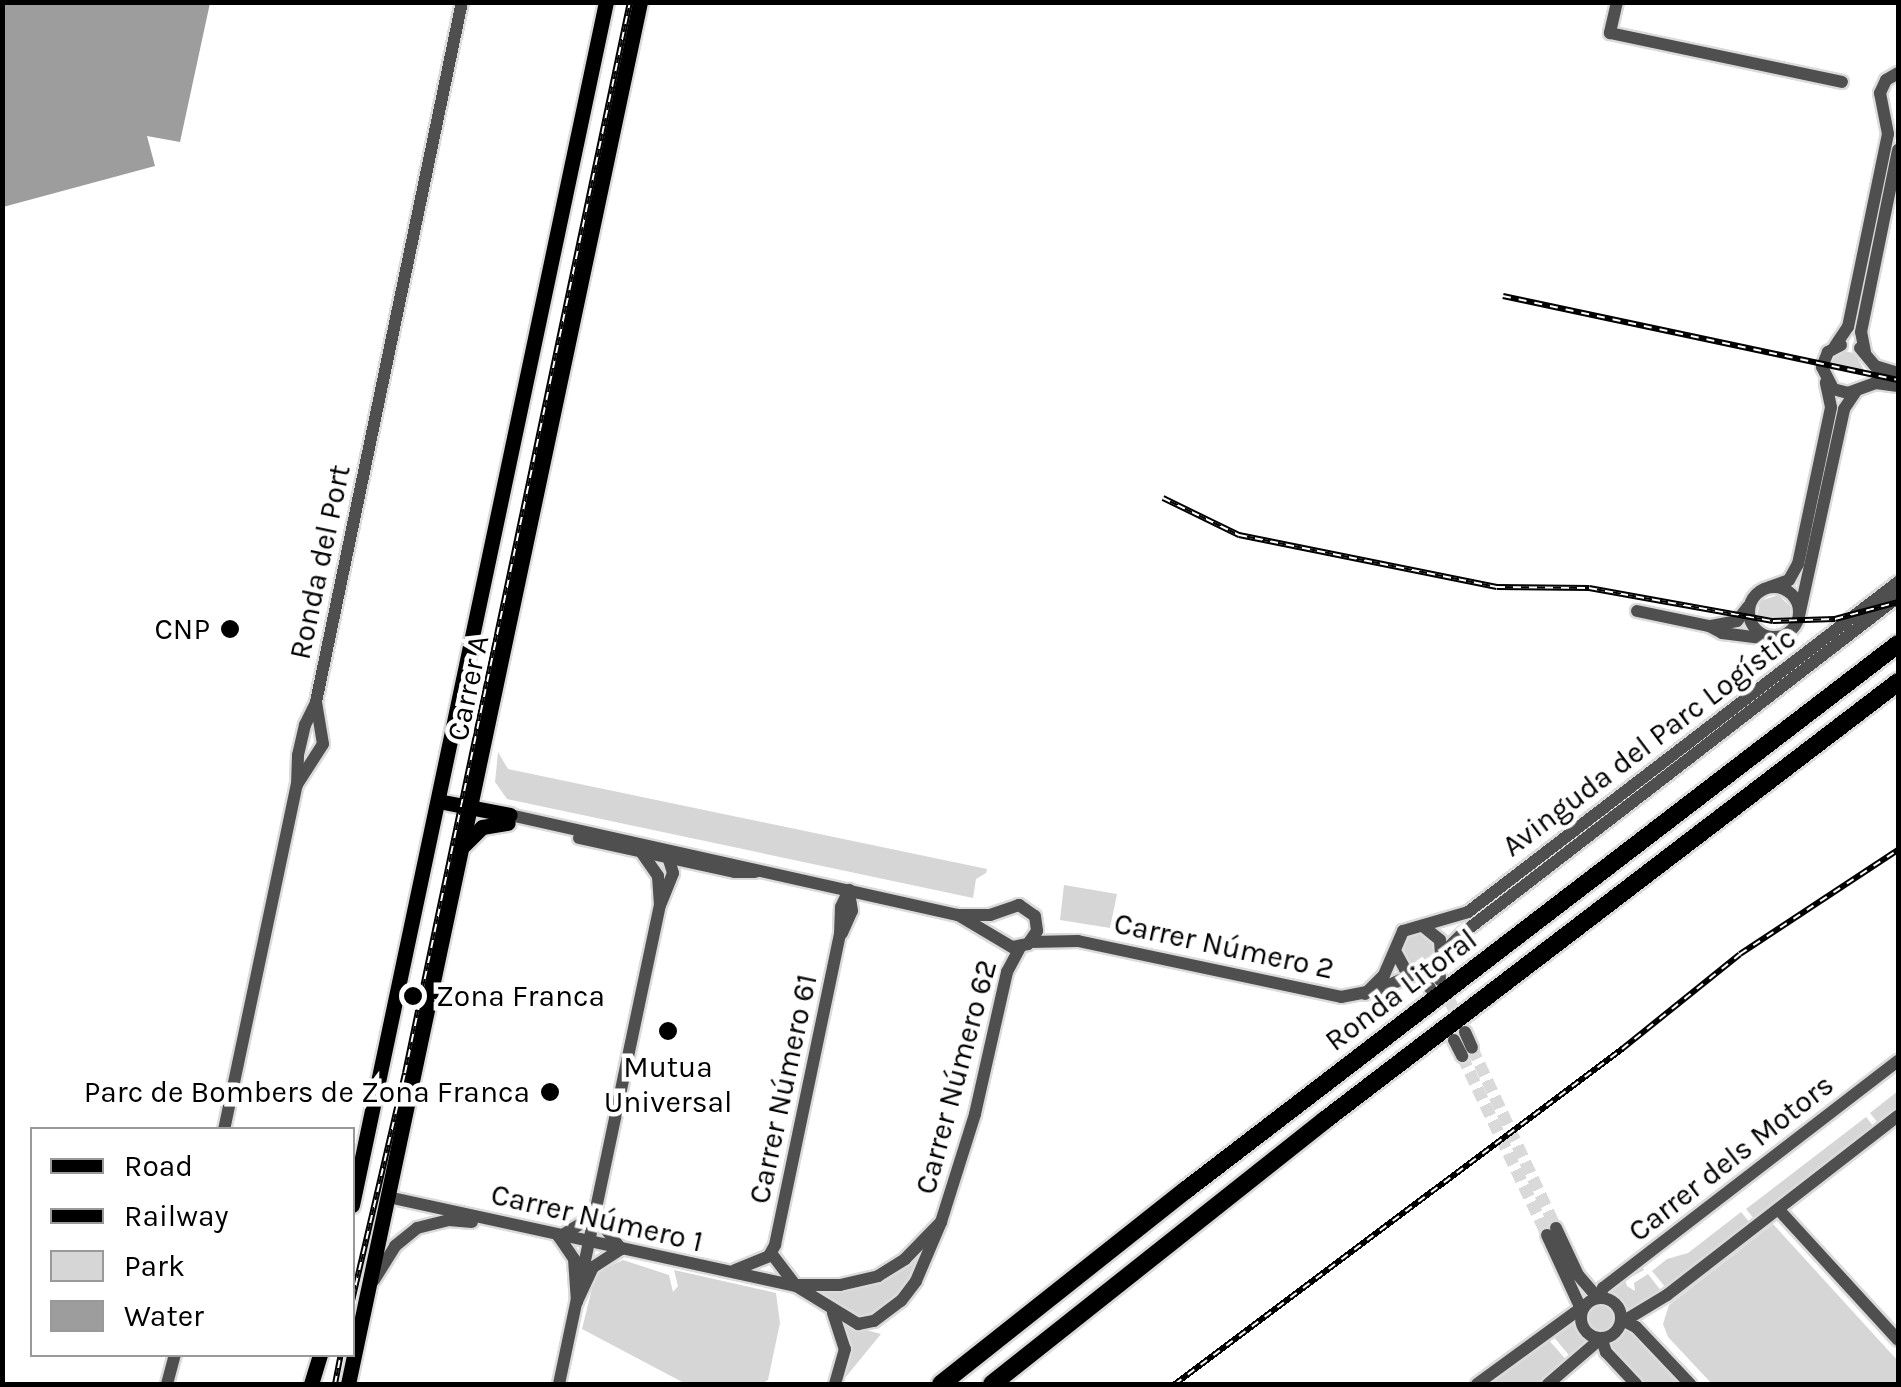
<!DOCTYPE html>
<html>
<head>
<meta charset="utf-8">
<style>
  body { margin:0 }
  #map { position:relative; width:1901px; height:1387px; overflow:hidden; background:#fff; font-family:Karla,sans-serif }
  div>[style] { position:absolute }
  .green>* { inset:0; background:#d6d6d6 }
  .round { border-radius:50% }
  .water>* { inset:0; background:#9d9d9d }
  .minor-tunnel>* { height:12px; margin-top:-6px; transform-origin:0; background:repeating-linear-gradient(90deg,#d9d9d9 0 12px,transparent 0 18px) }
  .roads { filter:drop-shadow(2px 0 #dbdbdb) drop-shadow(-2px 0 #dbdbdb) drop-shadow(0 2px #dbdbdb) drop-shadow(0 -2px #dbdbdb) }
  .minor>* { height:12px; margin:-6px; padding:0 6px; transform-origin:6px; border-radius:6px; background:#4f4f4f }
  .minor>.ring { margin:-6px; padding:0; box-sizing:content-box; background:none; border:12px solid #4f4f4f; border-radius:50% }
  .major>* { height:15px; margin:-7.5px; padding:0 7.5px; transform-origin:7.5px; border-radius:7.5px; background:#000 }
  .highway>* { height:18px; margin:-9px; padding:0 9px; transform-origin:9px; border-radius:9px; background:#000 }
  .rail>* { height:6px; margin-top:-3px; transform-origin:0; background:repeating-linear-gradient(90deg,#fff 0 8px,#000 0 16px); box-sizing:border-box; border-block:2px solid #000 }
  .dots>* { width:28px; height:28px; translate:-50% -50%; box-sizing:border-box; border:5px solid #fff; border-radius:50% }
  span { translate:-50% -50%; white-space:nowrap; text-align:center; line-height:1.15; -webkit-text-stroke:9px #fff; paint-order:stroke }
  .street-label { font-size:30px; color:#000 }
  .poi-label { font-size:30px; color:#000 }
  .right { translate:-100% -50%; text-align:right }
  .left { translate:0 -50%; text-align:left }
  .frame { position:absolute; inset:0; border:5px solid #000; pointer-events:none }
  .legend { position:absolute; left:30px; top:1127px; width:325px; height:230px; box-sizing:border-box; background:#fff; border:2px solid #999; margin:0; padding:12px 18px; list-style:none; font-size:30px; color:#000 }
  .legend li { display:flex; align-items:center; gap:20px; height:50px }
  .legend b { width:50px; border:2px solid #999 }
</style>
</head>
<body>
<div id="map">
  <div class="green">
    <div style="clip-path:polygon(1841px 351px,1855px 353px,1864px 370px,1829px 363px)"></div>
    <div style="clip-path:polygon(1778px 595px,1790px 606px,1791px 619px,1757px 617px,1760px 601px)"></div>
    <div style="clip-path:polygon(498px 752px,508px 769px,987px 869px,986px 873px,976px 879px,973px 898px,507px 799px,495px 782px)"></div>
    <div style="clip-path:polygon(1064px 885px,1117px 894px,1110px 928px,1060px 920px)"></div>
    <div class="round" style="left:1401px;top:932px;width:34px;height:34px"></div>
    <div style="clip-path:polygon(1898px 1091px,1898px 1107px,1878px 1123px,1870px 1113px)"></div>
    <div style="clip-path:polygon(1866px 1117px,1874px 1127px,1755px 1220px,1746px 1209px)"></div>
    <div style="clip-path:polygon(1741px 1212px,1751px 1224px,1666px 1288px,1652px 1271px,1667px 1259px,1688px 1253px)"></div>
    <div style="clip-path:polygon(1773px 1224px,1898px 1361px,1898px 1384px,1712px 1384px,1668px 1337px,1663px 1324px,1669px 1305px)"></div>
    <div style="clip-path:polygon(927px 1249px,899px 1298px,870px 1318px,857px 1321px,835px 1308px,820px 1291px,842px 1291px,880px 1282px)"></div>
    <div style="clip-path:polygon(623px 1260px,669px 1275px,673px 1292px,678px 1286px,674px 1270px,776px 1293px,780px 1323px,768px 1380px,761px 1384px,686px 1384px,582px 1329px,596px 1272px)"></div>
    <div style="clip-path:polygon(1641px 1266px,1644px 1270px,1625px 1280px,1627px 1286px,1635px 1291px,1634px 1283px,1648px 1274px,1662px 1292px,1628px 1314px,1606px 1296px)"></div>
    <div class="round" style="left:1586px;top:1305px;width:30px;height:30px"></div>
    <div style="clip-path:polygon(1577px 1318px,1590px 1342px,1573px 1360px,1552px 1335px)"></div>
    <div style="clip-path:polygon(844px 1324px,881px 1334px,840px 1384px,850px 1352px)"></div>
    <div style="clip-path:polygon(1629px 1329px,1632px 1330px,1685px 1384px,1642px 1384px,1608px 1350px,1609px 1344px)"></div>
    <div style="clip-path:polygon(1547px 1338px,1569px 1363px,1540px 1384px,1486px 1384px)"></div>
  </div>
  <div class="water">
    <div style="clip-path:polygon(3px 2px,210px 3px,180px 142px,147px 136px,155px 166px,3px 207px)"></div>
  </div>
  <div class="minor-tunnel">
    <div style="left:1442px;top:984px;width:45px;rotate:65.1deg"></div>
    <div style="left:1472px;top:1048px;width:199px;rotate:65deg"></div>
    <div style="left:1462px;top:1056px;width:198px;rotate:64.6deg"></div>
  </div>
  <div class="roads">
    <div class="minor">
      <div style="left:1617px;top:2px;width:32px;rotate:103deg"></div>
      <div style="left:1610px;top:33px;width:237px;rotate:11.9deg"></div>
      <div style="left:1841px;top:345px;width:15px;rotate:152deg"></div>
      <div style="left:1828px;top:352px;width:16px;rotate:112deg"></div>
      <div style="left:1822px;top:367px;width:25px;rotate:63deg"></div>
      <div style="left:1833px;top:389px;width:16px;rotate:15deg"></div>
      <div style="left:1848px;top:393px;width:30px;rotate:-20deg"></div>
      <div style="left:1876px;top:383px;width:22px;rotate:8deg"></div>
      <div style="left:1835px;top:346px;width:23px;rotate:-56deg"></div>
      <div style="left:1848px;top:327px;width:197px;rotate:-78.3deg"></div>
      <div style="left:1888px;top:134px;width:42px;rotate:-101deg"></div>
      <div style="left:1880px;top:93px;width:14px;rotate:-65deg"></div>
      <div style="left:1886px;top:80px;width:14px;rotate:-30deg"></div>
      <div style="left:1860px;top:348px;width:23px;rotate:50deg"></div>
      <div style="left:1875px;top:366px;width:24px;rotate:17deg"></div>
      <div style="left:1865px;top:352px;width:20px;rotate:-101deg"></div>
      <div style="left:1861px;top:332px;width:186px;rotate:-78.5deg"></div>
      <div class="ring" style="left:1749px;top:587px;width:38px;height:38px"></div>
      <div style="left:1770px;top:587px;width:20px;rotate:-20deg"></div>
      <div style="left:1789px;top:580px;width:18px;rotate:-61deg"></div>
      <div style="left:1798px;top:564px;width:160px;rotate:-78.1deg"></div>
      <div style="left:1831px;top:407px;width:25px;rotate:-102deg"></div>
      <div style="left:1637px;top:611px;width:74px;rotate:11.8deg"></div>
      <div style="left:1709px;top:626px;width:15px;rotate:28deg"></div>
      <div style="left:1722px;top:633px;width:46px;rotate:7.4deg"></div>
      <div style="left:1799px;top:616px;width:212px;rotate:-77.7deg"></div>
      <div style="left:1844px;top:409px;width:22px;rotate:-56deg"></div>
      <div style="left:1711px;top:626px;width:26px;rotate:-11deg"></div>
      <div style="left:1737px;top:621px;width:18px;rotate:-52deg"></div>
      <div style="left:298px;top:783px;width:46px;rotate:-57.3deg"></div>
      <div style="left:323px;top:744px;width:43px;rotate:-99.5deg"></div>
      <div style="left:510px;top:815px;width:459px;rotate:12.6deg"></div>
      <div style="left:958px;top:915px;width:32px"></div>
      <div style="left:990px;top:915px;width:31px;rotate:-19deg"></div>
      <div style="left:1019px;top:905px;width:19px;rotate:35deg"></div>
      <div style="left:1035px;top:916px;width:15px;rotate:82deg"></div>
      <div style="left:1037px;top:931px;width:16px;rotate:125deg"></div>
      <div style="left:1028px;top:944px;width:16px;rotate:169deg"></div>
      <div style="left:1012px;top:947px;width:63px;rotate:-149.3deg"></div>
      <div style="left:579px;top:838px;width:160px;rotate:12.3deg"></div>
      <div style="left:735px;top:872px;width:20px"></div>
      <div style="left:661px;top:903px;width:32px;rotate:-68deg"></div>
      <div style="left:673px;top:873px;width:17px;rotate:-107deg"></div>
      <div style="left:842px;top:933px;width:24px;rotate:-66deg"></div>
      <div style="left:852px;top:911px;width:20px;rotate:-99deg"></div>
      <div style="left:1030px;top:942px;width:48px;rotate:-1.2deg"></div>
      <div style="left:1078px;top:941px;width:269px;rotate:12deg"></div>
      <div style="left:1341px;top:997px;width:38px;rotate:-11deg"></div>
      <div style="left:1378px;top:990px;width:42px;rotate:-24.1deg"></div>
      <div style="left:1395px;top:951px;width:21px;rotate:61deg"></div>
      <div style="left:1405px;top:969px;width:16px;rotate:15deg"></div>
      <div style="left:1420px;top:973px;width:14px;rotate:-21deg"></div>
      <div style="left:1433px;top:968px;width:15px;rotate:-58deg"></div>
      <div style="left:1441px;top:955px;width:15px;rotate:-94deg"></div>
      <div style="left:1440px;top:940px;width:22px;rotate:-141deg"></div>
      <div style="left:1441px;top:955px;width:31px;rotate:-45deg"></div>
      <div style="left:1463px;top:933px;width:550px;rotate:-37.68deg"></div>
      <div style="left:1439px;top:960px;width:20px;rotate:87deg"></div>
      <div style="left:1417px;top:973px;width:20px;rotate:49deg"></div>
      <div style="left:1365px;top:994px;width:27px;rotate:-45deg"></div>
      <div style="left:1384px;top:975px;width:48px;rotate:-66.6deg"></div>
      <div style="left:1403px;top:931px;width:68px;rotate:-16.3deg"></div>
      <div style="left:1468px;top:912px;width:542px;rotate:-37.5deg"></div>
      <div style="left:1465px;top:1032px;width:17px;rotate:66deg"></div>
      <div style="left:1454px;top:1040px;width:18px;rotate:63deg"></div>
      <div style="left:224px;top:1130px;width:353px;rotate:-78.1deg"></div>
      <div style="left:297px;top:785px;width:30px;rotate:-88deg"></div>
      <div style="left:298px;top:755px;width:31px;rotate:-77deg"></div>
      <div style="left:305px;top:725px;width:25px;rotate:-64deg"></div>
      <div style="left:316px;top:702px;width:715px;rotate:-78.22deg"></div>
      <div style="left:388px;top:1197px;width:418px;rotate:12.3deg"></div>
      <div style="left:796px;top:1286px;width:73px;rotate:31.5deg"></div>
      <div style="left:858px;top:1324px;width:16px;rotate:-11deg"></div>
      <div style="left:874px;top:1321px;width:34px;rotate:-37deg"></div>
      <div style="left:901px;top:1301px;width:25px;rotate:-53deg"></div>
      <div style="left:916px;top:1281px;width:64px;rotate:-67deg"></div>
      <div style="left:1779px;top:1210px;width:176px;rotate:47.5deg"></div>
      <div style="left:595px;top:1215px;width:43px;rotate:52.6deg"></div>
      <div style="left:621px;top:1249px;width:33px;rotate:147deg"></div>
      <div style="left:593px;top:1267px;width:38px;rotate:115deg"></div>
      <div style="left:577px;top:1302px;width:43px;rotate:-94deg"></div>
      <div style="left:574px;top:1259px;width:27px;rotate:-124deg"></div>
      <div style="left:559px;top:1237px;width:42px;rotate:-31.4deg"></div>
      <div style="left:1556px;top:1228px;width:52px;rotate:64.9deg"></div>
      <div style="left:1578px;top:1275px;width:29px;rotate:49deg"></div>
      <div style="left:1547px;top:1235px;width:81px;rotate:65.3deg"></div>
      <div style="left:771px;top:1253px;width:41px;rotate:52.9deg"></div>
      <div style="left:735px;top:1270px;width:37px;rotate:-22deg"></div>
      <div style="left:769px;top:1256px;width:13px;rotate:-61deg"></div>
      <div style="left:775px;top:1245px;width:317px;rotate:-78.2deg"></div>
      <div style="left:840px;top:935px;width:28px;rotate:-88deg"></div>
      <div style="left:841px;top:907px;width:19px;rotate:-65deg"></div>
      <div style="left:374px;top:1280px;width:40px;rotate:-58deg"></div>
      <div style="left:395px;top:1246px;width:28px;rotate:-39deg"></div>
      <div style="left:417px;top:1228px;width:33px;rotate:-14deg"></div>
      <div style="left:449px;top:1220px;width:23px;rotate:5deg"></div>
      <div style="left:798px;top:1285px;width:42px"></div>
      <div style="left:840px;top:1285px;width:39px;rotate:-13deg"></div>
      <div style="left:878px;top:1276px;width:32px;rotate:-32deg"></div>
      <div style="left:905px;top:1259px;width:52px;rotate:-45.8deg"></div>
      <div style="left:941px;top:1222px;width:113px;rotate:-72.5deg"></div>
      <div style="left:975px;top:1114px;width:146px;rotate:-77.3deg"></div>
      <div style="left:1007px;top:972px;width:30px;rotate:-62deg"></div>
      <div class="ring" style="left:1581px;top:1298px;width:28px;height:28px"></div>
      <div style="left:1599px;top:1298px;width:11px;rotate:-68deg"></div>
      <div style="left:1603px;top:1288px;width:372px;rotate:-37.6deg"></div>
      <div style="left:833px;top:1313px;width:38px;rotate:72deg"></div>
      <div style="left:845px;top:1349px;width:36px;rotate:106deg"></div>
      <div style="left:1624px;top:1321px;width:50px;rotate:-31.2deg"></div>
      <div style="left:1667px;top:1295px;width:292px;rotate:-37.8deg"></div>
      <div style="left:1624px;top:1321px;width:13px;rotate:27deg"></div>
      <div style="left:1636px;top:1327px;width:79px;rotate:46.5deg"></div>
      <div style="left:1602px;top:1340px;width:13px;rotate:72deg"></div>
      <div style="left:1606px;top:1352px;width:44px;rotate:46.8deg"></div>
      <div style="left:167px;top:1384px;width:31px;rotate:-75deg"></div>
      <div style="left:559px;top:1384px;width:490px;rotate:-78.1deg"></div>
      <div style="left:660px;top:905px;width:29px;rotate:-94deg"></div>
      <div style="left:658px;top:876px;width:28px;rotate:-125deg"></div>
      <div style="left:1477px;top:1384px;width:127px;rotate:-36.1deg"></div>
      <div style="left:1548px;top:1384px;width:67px;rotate:-40.8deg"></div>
    </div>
    <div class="major">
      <div style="left:438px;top:801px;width:73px;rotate:11deg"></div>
      <div style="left:464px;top:845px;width:25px;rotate:-45deg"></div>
      <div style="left:482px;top:827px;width:26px;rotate:-9deg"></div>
      <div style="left:352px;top:1205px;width:1230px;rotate:-78.08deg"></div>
      <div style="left:311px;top:1384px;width:31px;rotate:-73deg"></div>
      <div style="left:348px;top:1384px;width:1413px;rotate:-78.07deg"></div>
    </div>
    <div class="highway">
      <div style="left:941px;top:1384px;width:313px;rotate:-38.4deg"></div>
      <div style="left:1186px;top:1190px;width:897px;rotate:-37.48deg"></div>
      <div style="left:992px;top:1384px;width:425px;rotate:-38.4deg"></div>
      <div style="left:1325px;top:1120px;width:721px;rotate:-37.39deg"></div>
    </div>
  </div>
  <div class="rail">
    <div style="left:1503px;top:296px;width:404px;rotate:12deg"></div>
    <div style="left:1163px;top:498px;width:85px;rotate:26deg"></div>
    <div style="left:1239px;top:535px;width:263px;rotate:11.4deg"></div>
    <div style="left:1497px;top:587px;width:92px;rotate:0.6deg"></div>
    <div style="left:1589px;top:588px;width:187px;rotate:10.2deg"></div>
    <div style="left:1773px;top:621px;width:62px;rotate:-1.8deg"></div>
    <div style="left:1835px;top:619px;width:65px;rotate:-15.1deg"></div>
    <div style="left:352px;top:1301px;width:234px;rotate:-76.9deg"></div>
    <div style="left:405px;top:1073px;width:1094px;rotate:-78.14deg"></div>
    <div style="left:335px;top:1384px;width:31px;rotate:-79deg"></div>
    <div style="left:1175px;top:1384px;width:559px;rotate:-36.85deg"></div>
    <div style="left:1622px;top:1049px;width:151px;rotate:-38.8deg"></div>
    <div style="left:1740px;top:954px;width:189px;rotate:-33.4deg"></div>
  </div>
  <div class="dots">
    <div style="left:230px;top:629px;background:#000"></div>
    <div style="left:413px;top:996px;background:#000"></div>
    <div style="left:668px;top:1031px;background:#000"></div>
    <div style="left:550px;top:1092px;background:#000"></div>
  </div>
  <div class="street-label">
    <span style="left:320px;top:562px;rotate:-78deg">Ronda del Port</span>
    <span style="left:468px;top:688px;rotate:-78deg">Carrer A</span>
    <span style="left:1649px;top:742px;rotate:-37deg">Avinguda del Parc Logístic</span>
    <span style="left:1224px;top:946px;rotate:12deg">Carrer Número 2</span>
    <span style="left:1401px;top:990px;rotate:-37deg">Ronda Litoral</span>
    <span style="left:956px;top:1077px;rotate:-75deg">Carrer Número 62</span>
    <span style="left:783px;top:1089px;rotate:-78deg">Carrer Número 61</span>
    <span style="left:1731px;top:1158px;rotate:-38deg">Carrer dels Motors</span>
    <span style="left:597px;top:1218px;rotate:13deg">Carrer Número 1</span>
  </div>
  <div class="poi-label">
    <span class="right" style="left:210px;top:629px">CNP</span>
    <span class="left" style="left:436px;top:996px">Zona Franca</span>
    <span style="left:668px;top:1084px">Mutua<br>Universal</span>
    <span class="right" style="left:530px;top:1092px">Parc de Bombers de Zona Franca</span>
  </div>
  <div class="frame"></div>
  <ul class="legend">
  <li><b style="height:12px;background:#000"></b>Road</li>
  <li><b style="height:12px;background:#000"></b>Railway</li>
  <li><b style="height:28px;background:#d6d6d6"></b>Park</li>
  <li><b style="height:28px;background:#9d9d9d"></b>Water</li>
  </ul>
</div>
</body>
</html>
